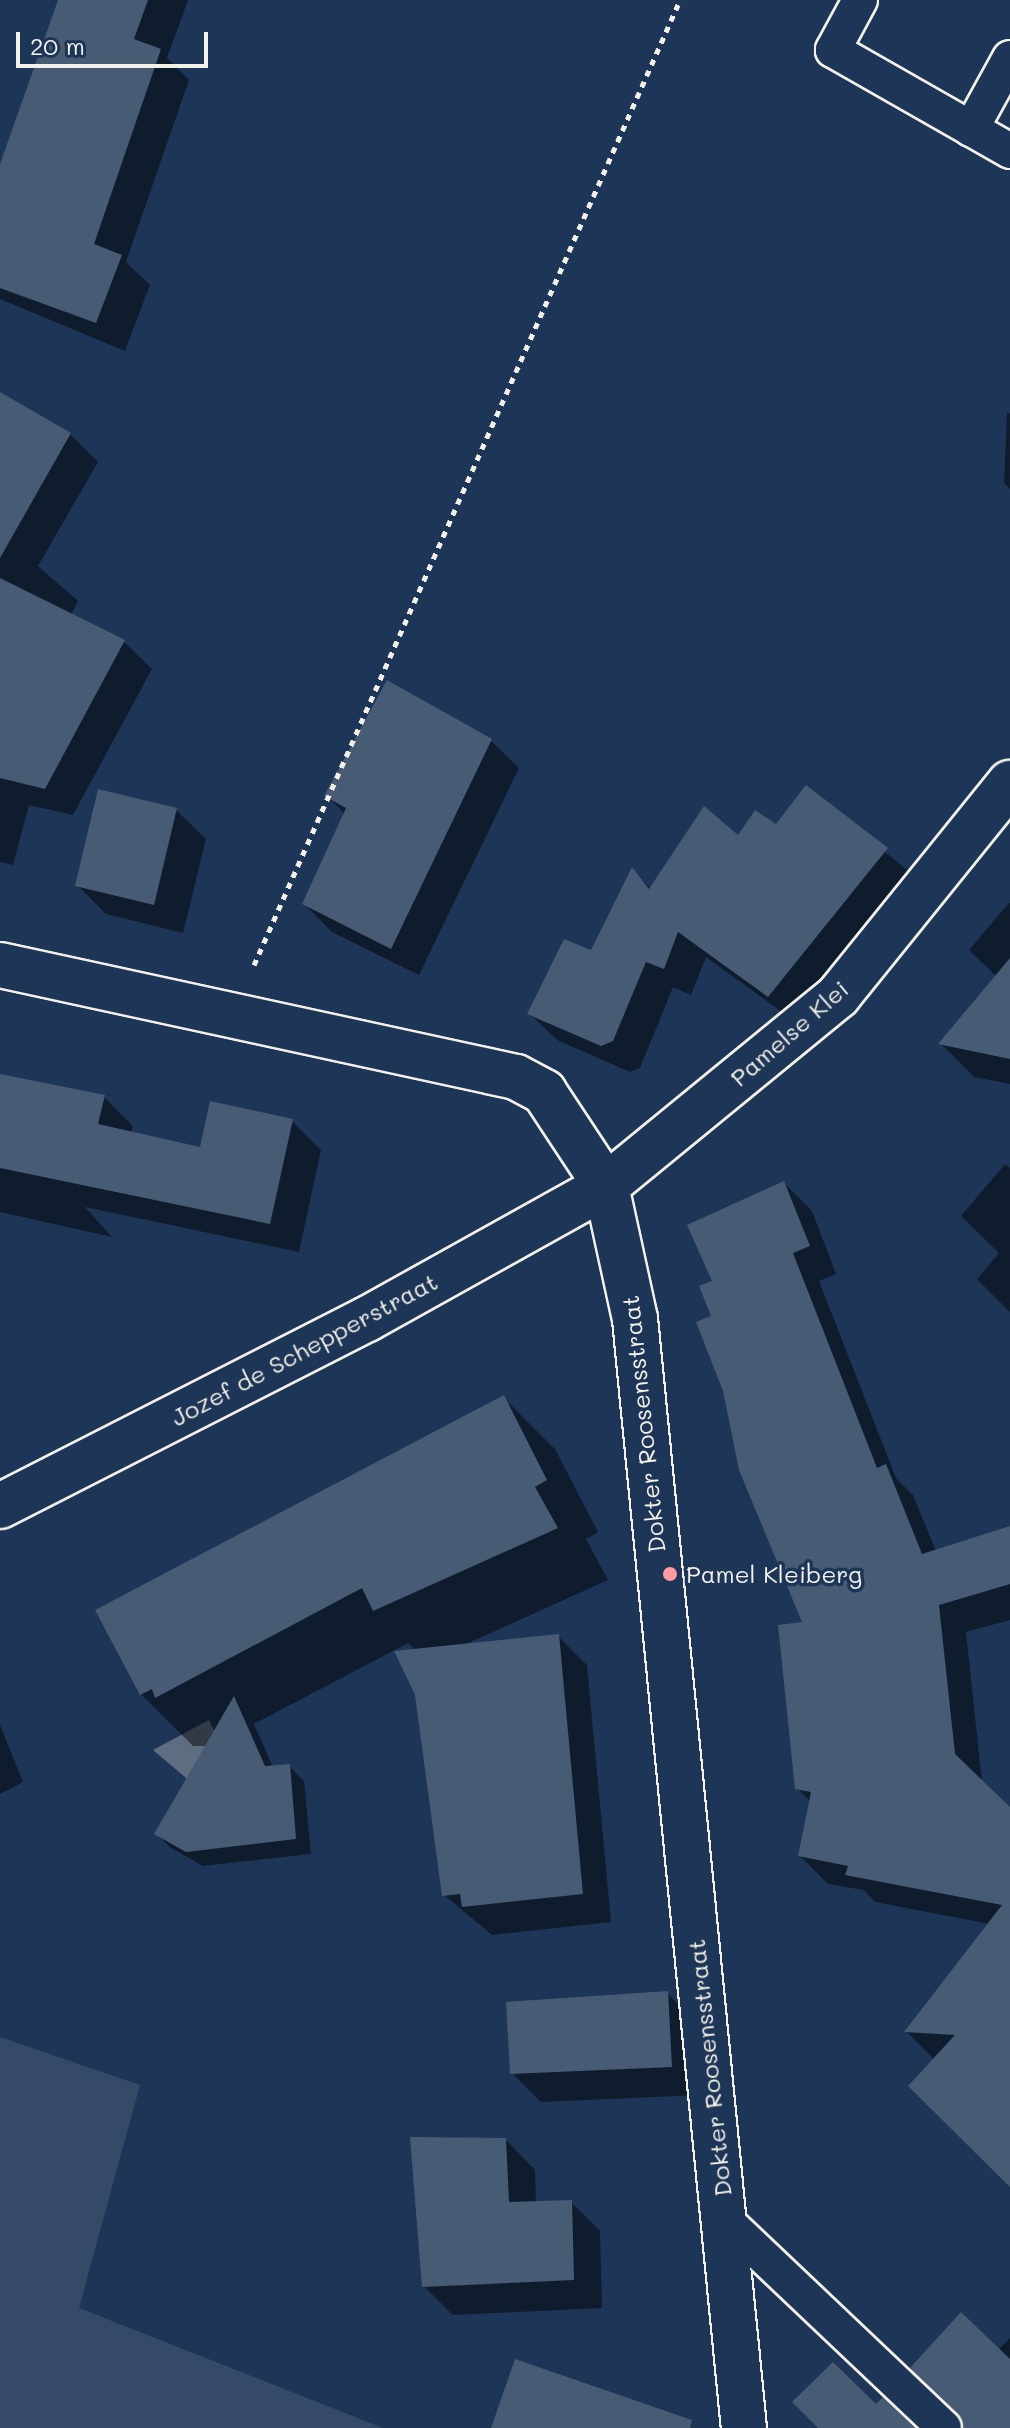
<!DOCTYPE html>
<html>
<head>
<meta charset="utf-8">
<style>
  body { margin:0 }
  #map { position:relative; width:1010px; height:2428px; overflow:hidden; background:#1d3557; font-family:Mali,sans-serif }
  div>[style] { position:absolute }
  .green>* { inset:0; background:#354a67 }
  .water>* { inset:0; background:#5e6d82 }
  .shadow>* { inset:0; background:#0007 }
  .building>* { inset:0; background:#485b74 }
  .path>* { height:5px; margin-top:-2.5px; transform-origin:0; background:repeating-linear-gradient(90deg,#f4f1e8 0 6px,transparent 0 12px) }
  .roads { filter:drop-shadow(2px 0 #f4f1e8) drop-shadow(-2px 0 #f4f1e8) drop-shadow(0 2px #f4f1e8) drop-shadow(0 -2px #f4f1e8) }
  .lane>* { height:34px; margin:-17px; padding:0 17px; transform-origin:17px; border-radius:17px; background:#1d3557 }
  .street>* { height:44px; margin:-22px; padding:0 22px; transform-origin:22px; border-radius:22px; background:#1d3557 }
  .secondary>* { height:44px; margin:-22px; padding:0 22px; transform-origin:22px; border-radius:22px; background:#1d3557 }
  .dots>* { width:22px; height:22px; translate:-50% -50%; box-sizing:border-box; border:4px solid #1d3557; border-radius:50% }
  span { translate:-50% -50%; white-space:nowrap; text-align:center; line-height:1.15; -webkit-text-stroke:7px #1d3557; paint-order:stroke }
  .street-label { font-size:24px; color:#f4f1e8 }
  .poi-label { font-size:24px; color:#f4f1e8 }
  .left { translate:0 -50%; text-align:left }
  .scale { position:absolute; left:16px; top:32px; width:192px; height:36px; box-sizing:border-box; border:4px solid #f4f1e8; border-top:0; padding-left:10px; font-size:24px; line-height:28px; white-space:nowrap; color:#f4f1e8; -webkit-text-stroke:6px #1d3557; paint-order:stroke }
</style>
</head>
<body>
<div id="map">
  <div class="green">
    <div style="clip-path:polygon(0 2037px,140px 2085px,79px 2308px,383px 2428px,0 2428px)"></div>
  </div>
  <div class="water">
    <div style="clip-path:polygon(209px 1720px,230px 1763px,192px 1783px,153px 1750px)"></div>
  </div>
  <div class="shadow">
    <div style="clip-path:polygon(60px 0,188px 0,167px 58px,189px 80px,126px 262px,150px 285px,125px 351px,0 299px,0 223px)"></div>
    <div style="clip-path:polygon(0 395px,70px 434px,98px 462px,38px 566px,78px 601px,71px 615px,124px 642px,152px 669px,73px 815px,29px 805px,13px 865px,0 862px)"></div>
    <div style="clip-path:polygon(1007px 412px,1010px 414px,1010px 489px,1004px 483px)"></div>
    <div style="clip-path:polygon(491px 741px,519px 768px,419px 975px,332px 932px,304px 904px,345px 814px,327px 796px)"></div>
    <div style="clip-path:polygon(807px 787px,914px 876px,796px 1022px,706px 957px,691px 995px,673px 987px,640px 1068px,630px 1072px,557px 1040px,529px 1013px,592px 953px,632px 870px,651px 889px,739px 838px,777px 827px)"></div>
    <div style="clip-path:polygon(176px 810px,206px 839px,183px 933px,106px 914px,77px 885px)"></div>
    <div style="clip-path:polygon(1009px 903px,1010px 903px,1010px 1084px,974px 1077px,941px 1044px,997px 977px,969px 950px)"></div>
    <div style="clip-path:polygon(0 1076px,104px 1097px,133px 1126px,131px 1133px,202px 1150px,292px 1121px,321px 1150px,299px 1252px,85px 1207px,112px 1237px,0 1212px)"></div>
    <div style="clip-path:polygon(1005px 1164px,1010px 1168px,1010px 1312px,977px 1279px,999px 1253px,961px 1216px)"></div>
    <div style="clip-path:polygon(784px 1183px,812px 1211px,836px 1274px,819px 1281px,896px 1478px,913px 1495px,936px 1551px,1010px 1529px,1010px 1620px,966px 1632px,982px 1783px,1010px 1810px,1010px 2184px,935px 2060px,907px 2032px,990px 1924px,875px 1902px,864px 1890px,828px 1884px,800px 1856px,811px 1802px,797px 1788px,804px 1624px,714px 1317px,714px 1282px)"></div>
    <div style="clip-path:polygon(503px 1397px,555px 1449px,598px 1532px,586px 1539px,608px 1580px,464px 1645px,558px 1636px,587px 1665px,611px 1922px,492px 1935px,444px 1895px,416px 1651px,408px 1643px,254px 1724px,273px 1767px,289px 1766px,304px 1781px,311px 1854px,203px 1866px,171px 1848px,156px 1833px,207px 1746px,193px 1746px,141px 1694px)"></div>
    <div style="clip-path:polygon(0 1725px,23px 1782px,0 1794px)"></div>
    <div style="clip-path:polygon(667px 1993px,696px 2022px,700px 2095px,541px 2102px,512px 2073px)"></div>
    <div style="clip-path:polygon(506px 2140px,535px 2170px,536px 2203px,571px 2202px,600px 2231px,602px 2308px,453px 2315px,424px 2286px)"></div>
    <div style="clip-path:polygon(1010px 2338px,1010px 2428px,962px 2428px,998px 2350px)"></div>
  </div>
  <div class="building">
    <div style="clip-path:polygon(58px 0,148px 0,134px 39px,161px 49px,94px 244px,122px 255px,96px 323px,0 288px,0 164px)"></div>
    <div style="clip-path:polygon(0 392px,71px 433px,0 558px)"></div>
    <div style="clip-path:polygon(0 578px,125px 640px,45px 789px,0 778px)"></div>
    <div style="clip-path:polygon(387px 680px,492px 739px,391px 949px,302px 904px,346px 808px,324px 796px)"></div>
    <div style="clip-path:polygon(806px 785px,888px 848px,768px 997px,678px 932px,664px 969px,646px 962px,613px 1041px,601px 1046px,527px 1014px,564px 939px,591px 950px,632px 867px,649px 889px,704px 806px,738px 835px,755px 810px,776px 824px)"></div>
    <div style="clip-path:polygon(98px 789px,177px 808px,154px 905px,75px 886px)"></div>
    <div style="clip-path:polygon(1010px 958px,1010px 1059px,938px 1044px)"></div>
    <div style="clip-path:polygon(0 1074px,105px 1095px,98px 1124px,200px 1147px,210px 1101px,293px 1119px,270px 1224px,0 1168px)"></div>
    <div style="clip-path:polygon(784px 1181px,810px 1246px,793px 1253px,877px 1468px,886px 1464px,922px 1554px,1010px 1526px,1010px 1584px,939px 1605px,955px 1754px,1010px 1807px,1010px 2187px,908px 2086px,955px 2035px,904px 2032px,1002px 1905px,845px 1875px,848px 1866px,798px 1856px,811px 1792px,795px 1789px,778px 1625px,802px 1622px,739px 1470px,723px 1391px,696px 1322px,711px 1316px,699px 1286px,712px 1281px,687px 1225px)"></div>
    <div style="clip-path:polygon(504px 1395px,547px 1480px,535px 1487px,558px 1528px,373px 1611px,362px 1588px,155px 1698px,152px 1689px,140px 1695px,95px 1610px)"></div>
    <div style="clip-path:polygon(559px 1634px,583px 1894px,462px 1907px,460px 1894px,442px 1896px,415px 1695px,394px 1651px)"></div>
    <div style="clip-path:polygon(234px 1696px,265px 1766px,290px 1764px,296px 1839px,186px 1852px,154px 1834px)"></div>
    <div style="clip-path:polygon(668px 1991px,672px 2067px,510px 2074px,506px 2002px)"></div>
    <div style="clip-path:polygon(410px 2137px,506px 2138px,509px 2202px,572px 2200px,574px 2280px,422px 2287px)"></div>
    <div style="clip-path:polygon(961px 2312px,1010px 2359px,1010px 2428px,963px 2428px,910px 2368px)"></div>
    <div style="clip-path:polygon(515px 2359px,692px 2420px,690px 2428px,491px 2428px)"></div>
    <div style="clip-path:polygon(833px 2362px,876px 2404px,883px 2397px,915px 2428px,818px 2428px,792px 2402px)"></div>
  </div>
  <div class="path">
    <div style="left:254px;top:965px;width:1055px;rotate:-66.18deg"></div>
  </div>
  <div class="roads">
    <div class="lane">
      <div style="left:860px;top:0;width:57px;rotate:118.4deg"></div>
      <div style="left:833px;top:50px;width:204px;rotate:29.7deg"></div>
      <div style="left:971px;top:129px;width:81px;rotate:-61.2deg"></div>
      <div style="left:724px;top:2219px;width:303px;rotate:43.5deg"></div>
    </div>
    <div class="street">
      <div style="left:0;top:965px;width:528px;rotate:12.25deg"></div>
      <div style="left:516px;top:1077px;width:32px;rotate:28deg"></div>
      <div style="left:544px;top:1092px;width:113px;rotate:56.6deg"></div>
    </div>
    <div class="secondary">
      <div style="left:606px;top:1186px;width:136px;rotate:77.7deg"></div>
      <div style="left:635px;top:1319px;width:1114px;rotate:84.39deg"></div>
      <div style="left:0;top:1506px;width:412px;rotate:-27deg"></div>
      <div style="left:367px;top:1319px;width:274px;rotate:-29.1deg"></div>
      <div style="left:606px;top:1186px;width:300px;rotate:-39.3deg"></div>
      <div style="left:838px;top:996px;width:274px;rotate:-51.1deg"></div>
    </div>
  </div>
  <div class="dots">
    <div style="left:670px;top:1574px;background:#ff9aa2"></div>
  </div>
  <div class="street-label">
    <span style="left:789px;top:1033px;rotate:-41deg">Pamelse Klei</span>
    <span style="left:304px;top:1349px;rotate:-28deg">Jozef de Schepperstraat</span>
    <span style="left:643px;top:1424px;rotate:-96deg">Dokter Roosensstraat</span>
    <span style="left:709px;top:2068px;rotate:-96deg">Dokter Roosensstraat</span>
  </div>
  <div class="poi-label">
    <span class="left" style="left:686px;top:1574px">Pamel Kleiberg</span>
  </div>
  <div class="scale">20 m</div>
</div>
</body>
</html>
